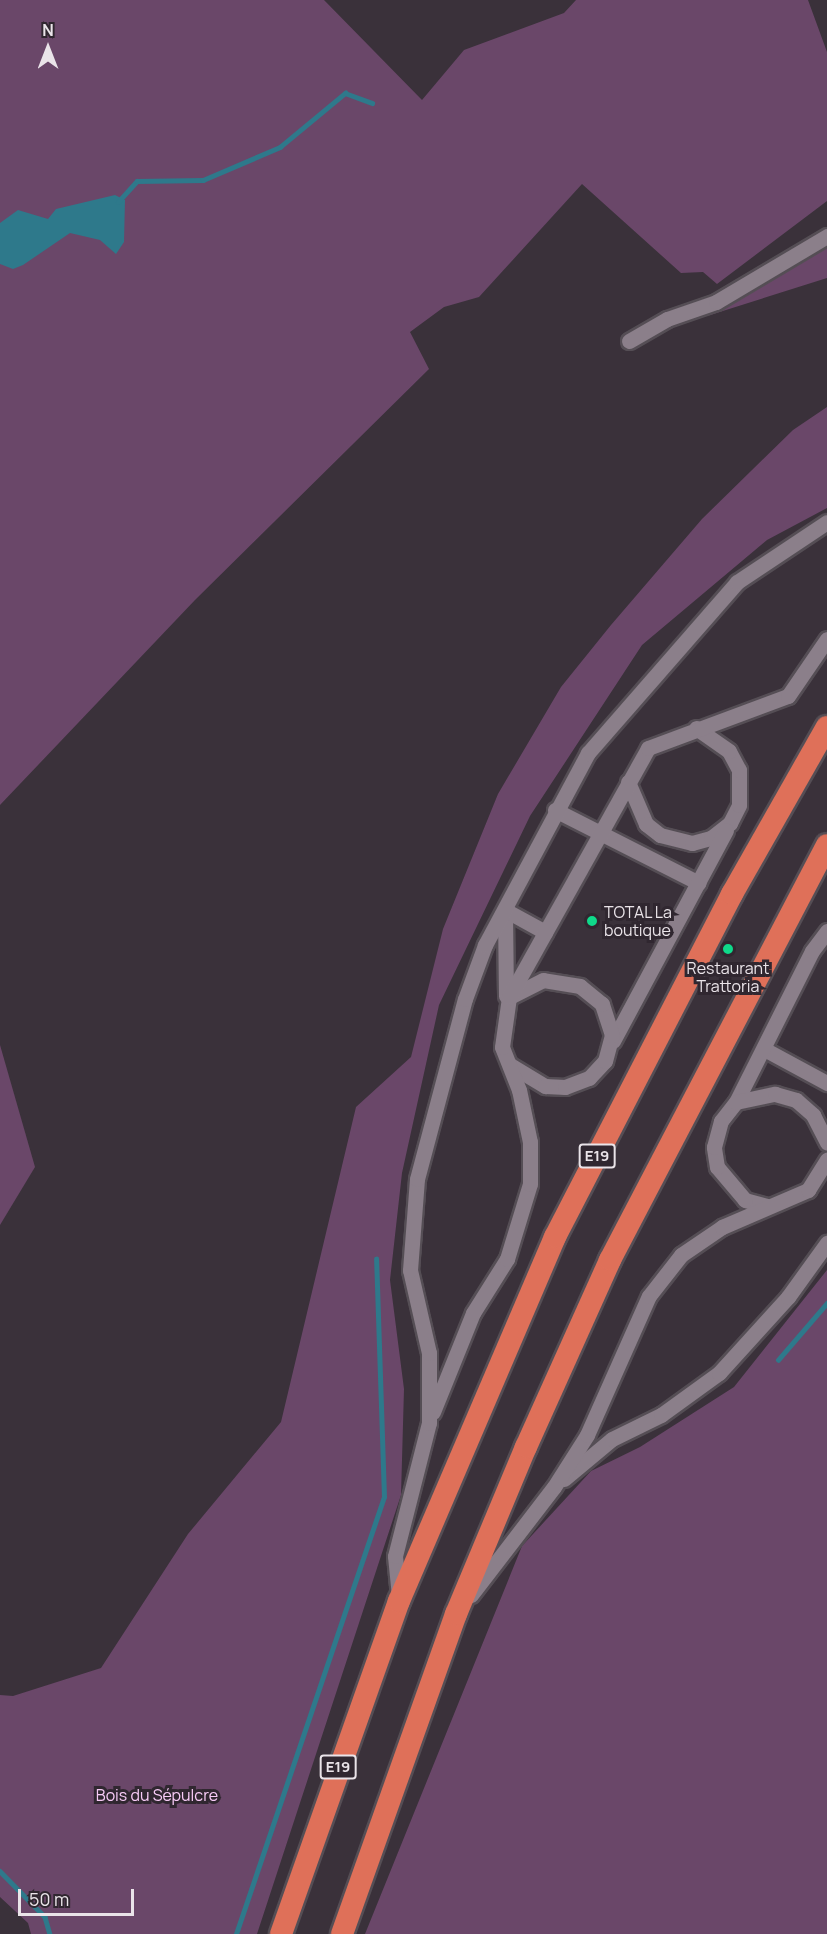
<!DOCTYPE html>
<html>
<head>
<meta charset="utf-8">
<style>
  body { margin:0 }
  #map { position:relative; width:827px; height:1934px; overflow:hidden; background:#3a313a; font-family:Manrope,sans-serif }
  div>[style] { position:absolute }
  .green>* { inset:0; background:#6a4769 }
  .water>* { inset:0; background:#2e798b }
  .stream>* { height:4.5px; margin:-2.25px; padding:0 2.25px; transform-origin:2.25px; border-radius:2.25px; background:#2e798b }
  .roads { filter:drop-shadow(2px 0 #554e55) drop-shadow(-2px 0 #554e55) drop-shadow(0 2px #554e55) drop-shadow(0 -2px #554e55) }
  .minor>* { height:15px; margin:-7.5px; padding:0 7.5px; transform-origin:7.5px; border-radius:7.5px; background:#8b7f8a }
  .highway>* { height:22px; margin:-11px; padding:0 11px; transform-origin:11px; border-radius:11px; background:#df7059 }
  .dots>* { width:16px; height:16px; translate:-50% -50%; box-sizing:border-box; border:3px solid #302730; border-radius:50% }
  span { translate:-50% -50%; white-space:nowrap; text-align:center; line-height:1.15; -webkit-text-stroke:6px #302730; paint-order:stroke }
  .shield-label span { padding:2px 4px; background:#302730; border:2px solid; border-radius:4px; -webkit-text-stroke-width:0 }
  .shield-label { font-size:15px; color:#eae4e9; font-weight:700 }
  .poi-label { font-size:16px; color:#eae4e9 }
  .left { translate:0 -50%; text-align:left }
  .park-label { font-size:16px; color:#f8cbf7 }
  .north { position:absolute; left:18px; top:18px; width:60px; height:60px; -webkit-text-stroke:4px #302730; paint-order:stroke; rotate:0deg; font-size:16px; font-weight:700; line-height:24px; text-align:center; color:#eae4e9 }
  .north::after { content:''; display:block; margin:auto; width:21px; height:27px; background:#eae4e9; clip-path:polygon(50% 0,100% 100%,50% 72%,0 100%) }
  .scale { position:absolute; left:18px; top:1889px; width:116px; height:27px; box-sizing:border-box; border:3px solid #eae4e9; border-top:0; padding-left:8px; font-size:18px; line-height:21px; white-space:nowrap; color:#eae4e9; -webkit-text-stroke:4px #302730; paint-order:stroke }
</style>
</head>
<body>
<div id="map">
  <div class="green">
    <div style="clip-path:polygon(0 0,324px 0,422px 100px,464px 50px,564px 13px,576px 0,808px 0,827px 52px,827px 201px,717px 284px,703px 272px,681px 273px,582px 184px,479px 297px,444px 307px,410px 332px,429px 369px,195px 600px,0 805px)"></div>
    <div style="clip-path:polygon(827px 245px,827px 278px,707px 316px,809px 257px)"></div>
    <div style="clip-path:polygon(827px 407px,827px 508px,767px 540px,642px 645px,530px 816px,439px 1005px,402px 1173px,390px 1280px,404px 1389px,401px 1495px,257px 1934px,31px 1934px,28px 1923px,0 1897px,0 1695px,13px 1696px,101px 1668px,188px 1534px,281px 1422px,356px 1107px,411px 1057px,443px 929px,498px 794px,561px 687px,611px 625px,702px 519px,793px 430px)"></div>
    <div style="clip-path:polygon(0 1045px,35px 1167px,0 1225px)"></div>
    <div style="clip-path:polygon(827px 1270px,827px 1934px,365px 1934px,522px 1546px,591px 1471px,640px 1447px,734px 1387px)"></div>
  </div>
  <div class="water">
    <div style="clip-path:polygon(115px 195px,125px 200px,124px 242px,116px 254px,100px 240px,70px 233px,23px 265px,13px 269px,0 264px,0 223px,18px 210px,48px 219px,56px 209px)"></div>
  </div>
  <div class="stream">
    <div style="left:118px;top:202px;width:28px;rotate:-48deg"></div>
    <div style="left:137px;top:181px;width:66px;rotate:-0.9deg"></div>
    <div style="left:203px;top:180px;width:84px;rotate:-23.2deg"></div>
    <div style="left:280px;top:147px;width:85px;rotate:-39.7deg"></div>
    <div style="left:345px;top:93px;width:29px;rotate:20deg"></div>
    <div style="left:778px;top:1360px;width:75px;rotate:-49.3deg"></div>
    <div style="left:0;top:1871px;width:64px;rotate:45.6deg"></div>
    <div style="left:45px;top:1917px;width:18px;rotate:74deg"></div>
    <div style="left:236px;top:1934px;width:461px;rotate:-71.3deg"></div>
    <div style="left:384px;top:1497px;width:238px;rotate:-91.9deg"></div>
  </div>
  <div class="roads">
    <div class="minor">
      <div style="left:629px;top:341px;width:44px;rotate:-30.1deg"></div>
      <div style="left:667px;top:319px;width:52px;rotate:-19.1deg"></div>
      <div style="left:716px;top:302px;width:129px;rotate:-30.7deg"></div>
      <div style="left:628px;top:782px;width:46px;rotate:66.8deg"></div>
      <div style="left:646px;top:824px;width:18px;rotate:38deg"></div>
      <div style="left:660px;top:835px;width:33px;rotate:14deg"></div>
      <div style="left:692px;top:843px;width:20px;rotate:-15deg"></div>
      <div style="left:711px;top:838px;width:24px;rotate:-38deg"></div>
      <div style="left:730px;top:823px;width:20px;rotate:-63deg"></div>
      <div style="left:739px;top:805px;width:35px;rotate:-90deg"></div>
      <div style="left:739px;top:770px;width:21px;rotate:-118deg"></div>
      <div style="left:729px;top:751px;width:40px;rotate:-145.1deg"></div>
      <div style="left:555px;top:810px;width:161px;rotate:26.9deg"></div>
      <div style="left:506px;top:996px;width:86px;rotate:-90.7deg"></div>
      <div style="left:505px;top:910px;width:46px;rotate:28.8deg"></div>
      <div style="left:613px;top:1041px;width:239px;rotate:-61.8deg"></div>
      <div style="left:764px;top:1049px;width:72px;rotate:28.4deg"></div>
      <div style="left:510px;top:1065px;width:41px;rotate:31deg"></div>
      <div style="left:545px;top:1086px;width:20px;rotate:3deg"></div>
      <div style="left:565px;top:1087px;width:26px;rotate:-21deg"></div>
      <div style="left:589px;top:1078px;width:23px;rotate:-47deg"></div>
      <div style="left:605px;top:1061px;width:27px;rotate:-75deg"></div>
      <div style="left:612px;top:1035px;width:33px;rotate:-108deg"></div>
      <div style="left:602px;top:1004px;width:28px;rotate:-141deg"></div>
      <div style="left:580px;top:986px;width:37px;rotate:-171deg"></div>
      <div style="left:543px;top:980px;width:36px;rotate:153deg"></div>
      <div style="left:736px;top:1102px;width:169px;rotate:-63.3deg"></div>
      <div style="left:812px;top:951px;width:25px;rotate:-53deg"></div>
      <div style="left:767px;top:1206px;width:23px;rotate:-165deg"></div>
      <div style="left:745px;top:1200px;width:43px;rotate:-130.3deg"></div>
      <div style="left:717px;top:1167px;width:20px;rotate:-99deg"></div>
      <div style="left:714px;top:1147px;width:27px;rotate:-75deg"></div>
      <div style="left:721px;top:1121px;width:24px;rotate:-52deg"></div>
      <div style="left:736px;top:1102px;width:40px;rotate:-12deg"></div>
      <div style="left:775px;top:1094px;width:22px;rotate:16deg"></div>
      <div style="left:796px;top:1100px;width:23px;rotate:41deg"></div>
      <div style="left:813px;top:1115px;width:31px;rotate:63deg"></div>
      <div style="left:433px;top:1412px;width:107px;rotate:-68deg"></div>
      <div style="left:473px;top:1313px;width:64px;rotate:-57.8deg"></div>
      <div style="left:507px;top:1259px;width:78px;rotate:-73deg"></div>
      <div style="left:530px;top:1184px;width:42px;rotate:-90deg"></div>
      <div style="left:530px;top:1142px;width:53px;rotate:-101.9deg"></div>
      <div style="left:519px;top:1090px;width:46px;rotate:-111.6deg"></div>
      <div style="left:502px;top:1047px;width:50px;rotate:-82deg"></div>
      <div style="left:509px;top:997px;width:285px;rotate:-60.8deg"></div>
      <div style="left:648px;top:748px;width:149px;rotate:-20.4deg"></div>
      <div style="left:788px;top:696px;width:69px;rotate:-55.6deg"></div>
      <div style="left:564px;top:1479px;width:62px;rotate:-39.8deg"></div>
      <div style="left:612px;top:1439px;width:55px;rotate:-26.1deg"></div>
      <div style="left:661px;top:1415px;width:72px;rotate:-35.9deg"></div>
      <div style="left:719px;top:1373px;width:103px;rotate:-47.8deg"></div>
      <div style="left:788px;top:1297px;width:67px;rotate:-54.2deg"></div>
      <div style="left:471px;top:1595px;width:136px;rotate:-52.5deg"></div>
      <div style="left:554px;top:1487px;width:62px;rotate:-57.6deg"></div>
      <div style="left:587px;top:1435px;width:152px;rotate:-66deg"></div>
      <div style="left:649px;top:1296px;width:52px;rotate:-52deg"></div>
      <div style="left:681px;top:1255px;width:50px;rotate:-34.3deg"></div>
      <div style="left:722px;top:1227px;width:94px;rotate:-23.3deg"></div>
      <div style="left:808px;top:1190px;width:36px;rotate:-58deg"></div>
      <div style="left:399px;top:1596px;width:40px;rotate:-95.7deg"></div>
      <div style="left:395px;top:1556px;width:137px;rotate:-75.7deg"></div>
      <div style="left:429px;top:1423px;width:70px;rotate:-90deg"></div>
      <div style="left:429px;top:1353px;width:85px;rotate:-102.9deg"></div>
      <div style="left:410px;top:1270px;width:91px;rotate:-85.6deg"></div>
      <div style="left:417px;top:1179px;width:186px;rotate:-75.1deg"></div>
      <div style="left:465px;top:999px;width:58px;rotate:-69.7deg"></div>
      <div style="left:485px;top:945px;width:218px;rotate:-61.8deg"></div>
      <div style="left:588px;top:753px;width:227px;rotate:-48.9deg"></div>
      <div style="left:737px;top:582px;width:108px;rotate:-33.7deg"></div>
    </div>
    <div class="highway">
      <div style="left:281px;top:1934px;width:353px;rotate:-70.5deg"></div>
      <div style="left:399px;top:1601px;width:396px;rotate:-66.8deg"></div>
      <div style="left:555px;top:1237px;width:386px;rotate:-62.7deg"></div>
      <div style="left:732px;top:894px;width:192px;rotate:-60.4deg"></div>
      <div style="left:342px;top:1934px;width:340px;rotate:-70.4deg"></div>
      <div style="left:456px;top:1614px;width:181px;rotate:-67.3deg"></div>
      <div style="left:526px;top:1447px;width:205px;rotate:-65.8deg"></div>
      <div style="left:610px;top:1260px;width:468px;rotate:-62.4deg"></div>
    </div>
  </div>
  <div class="dots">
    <div style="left:592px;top:921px;background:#0fd98a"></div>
    <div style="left:728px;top:949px;background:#0fd98a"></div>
  </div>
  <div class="shield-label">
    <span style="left:597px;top:1156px">E19</span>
    <span style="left:338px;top:1767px">E19</span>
  </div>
  <div class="poi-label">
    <span class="left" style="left:604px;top:921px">TOTAL La<br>boutique</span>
    <span style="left:728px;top:977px">Restaurant<br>Trattoria</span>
  </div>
  <div class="park-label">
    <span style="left:157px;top:1795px">Bois du Sépulcre</span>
  </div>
  <div class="north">N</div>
  <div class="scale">50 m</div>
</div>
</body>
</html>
